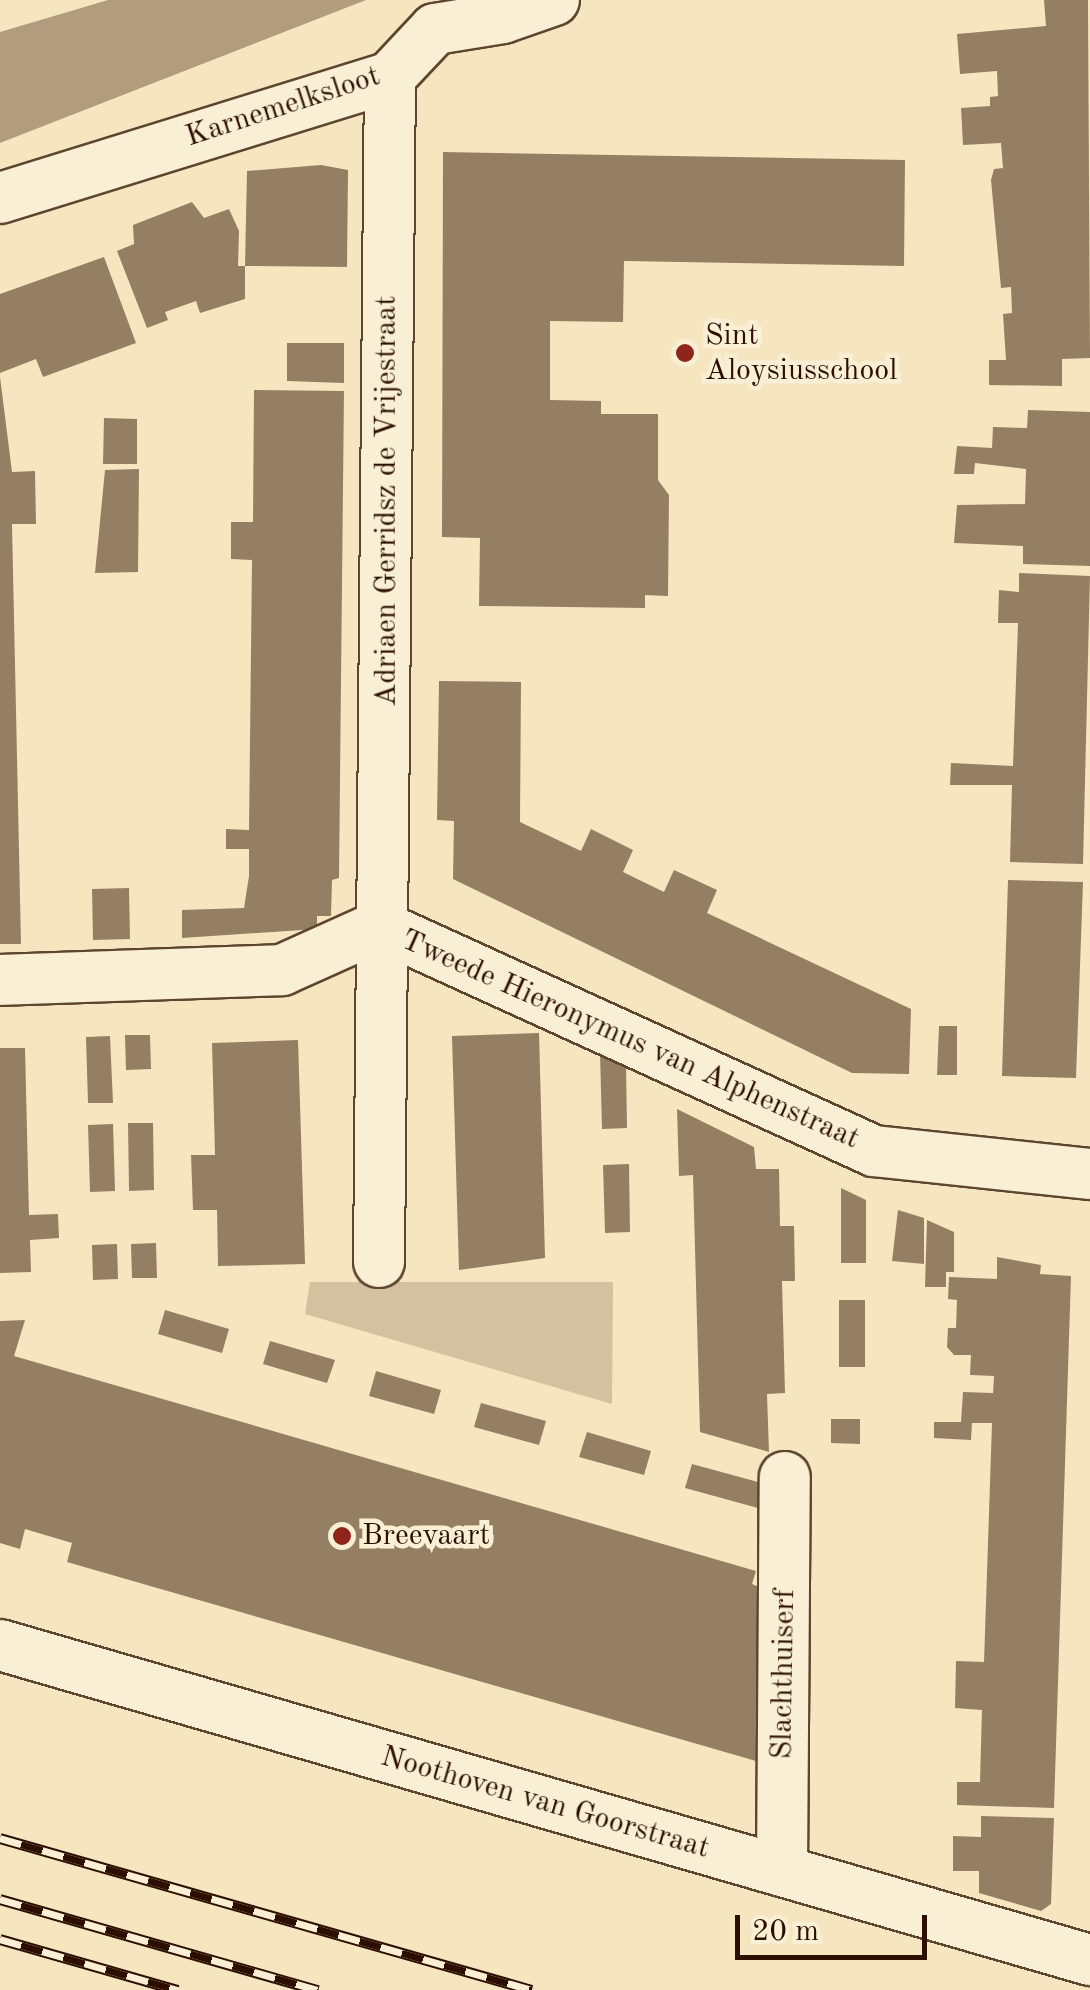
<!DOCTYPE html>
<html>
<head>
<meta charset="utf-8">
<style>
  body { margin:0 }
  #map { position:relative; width:1090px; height:1990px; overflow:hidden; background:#f6e6bf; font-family:"Old Standard TT",serif }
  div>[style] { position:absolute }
  .green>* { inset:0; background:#d4c19f }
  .water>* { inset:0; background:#b19d7e }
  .building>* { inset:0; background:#957f63 }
  .roads { filter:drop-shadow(2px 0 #5e4530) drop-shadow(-2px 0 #5e4530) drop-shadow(0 2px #5e4530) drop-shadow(0 -2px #5e4530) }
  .minor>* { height:50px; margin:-25px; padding:0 25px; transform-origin:25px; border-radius:25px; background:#f9efd5 }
  .rail>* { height:11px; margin-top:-5.5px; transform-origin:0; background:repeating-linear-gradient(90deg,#f9efd5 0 22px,#2c0f00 0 44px); box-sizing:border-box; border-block:2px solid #2c0f00 }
  .dots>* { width:28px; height:28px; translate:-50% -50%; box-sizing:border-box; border:5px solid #f9efd5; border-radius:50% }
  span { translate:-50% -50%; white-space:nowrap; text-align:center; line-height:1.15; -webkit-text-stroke:9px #f9efd5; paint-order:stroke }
  .street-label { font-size:30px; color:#2c0f00 }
  .poi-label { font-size:30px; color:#2c0f00 }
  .left { translate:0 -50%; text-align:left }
  .scale { position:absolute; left:735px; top:1915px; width:192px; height:45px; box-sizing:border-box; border:5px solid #2c0f00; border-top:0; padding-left:12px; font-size:30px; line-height:35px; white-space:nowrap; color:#2c0f00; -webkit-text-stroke:8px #f9efd5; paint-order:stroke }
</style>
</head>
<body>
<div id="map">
  <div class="green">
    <div style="clip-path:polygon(310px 1282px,613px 1282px,612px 1404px,305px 1314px)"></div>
  </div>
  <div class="water">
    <div style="clip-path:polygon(108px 0,366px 0,0 143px,0 32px)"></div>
  </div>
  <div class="building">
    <div style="clip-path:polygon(1044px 0,1088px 0,1090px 358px,1062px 359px,1062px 386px,989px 385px,989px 360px,1006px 360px,1003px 314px,1012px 313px,1011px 287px,1001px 288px,991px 180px,994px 169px,1003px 168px,1001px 143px,963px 145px,961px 108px,990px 106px,990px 97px,998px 96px,997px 71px,960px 74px,957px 34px,1046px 26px)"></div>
    <div style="clip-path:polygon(443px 152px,905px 160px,904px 266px,624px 261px,623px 322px,550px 321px,550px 400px,601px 401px,601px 414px,658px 414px,658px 480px,669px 495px,668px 596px,645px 595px,645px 608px,479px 606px,480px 538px,442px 537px)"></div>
    <div style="clip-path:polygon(321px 165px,348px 170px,347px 267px,245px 266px,247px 171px)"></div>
    <div style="clip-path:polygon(192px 202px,204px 218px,229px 209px,239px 231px,238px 266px,245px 266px,245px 299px,200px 313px,196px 301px,165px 312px,168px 320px,147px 328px,117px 251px,134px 244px,133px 225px)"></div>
    <div style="clip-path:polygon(104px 257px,136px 343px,43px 377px,36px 359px,0 373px,0 294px)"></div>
    <div style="clip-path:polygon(287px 343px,344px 343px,344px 383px,287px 381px)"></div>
    <div style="clip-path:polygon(0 377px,12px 472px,35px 471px,36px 524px,12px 524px,21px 944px,0 944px)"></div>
    <div style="clip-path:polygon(254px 390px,344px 391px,339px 878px,332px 880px,331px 916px,317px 916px,317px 929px,182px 938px,182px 910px,244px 908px,249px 876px,249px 849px,226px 849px,226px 829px,249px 830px,252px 560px,231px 559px,231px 522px,253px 522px)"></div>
    <div style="clip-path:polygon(1028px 410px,1090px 412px,1090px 566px,1023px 564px,1023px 546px,954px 543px,957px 505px,1025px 504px,1026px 469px,975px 463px,974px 474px,954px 474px,957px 446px,992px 448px,993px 427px,1027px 428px)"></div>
    <div style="clip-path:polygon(104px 418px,137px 419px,137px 464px,103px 464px)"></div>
    <div style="clip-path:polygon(139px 469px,138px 572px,95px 573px,105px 470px)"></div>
    <div style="clip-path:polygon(1019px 573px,1090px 576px,1083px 864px,1010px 862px,1012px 785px,950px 785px,951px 763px,1013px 766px,1018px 623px,998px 623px,999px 590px,1019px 592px)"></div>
    <div style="clip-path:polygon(439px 681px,521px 682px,520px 822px,581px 851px,591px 829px,633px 850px,623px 872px,664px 892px,674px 870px,717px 890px,707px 913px,911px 1009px,909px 1074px,852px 1073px,453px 879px,454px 821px,437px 820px)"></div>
    <div style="clip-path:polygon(1008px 880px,1083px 882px,1076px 1078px,1002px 1076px)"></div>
    <div style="clip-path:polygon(129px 888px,130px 939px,93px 940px,92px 889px)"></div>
    <div style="clip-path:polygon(939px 1026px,957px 1026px,957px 1075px,937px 1075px)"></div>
    <div style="clip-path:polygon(539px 1033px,545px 1258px,459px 1270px,452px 1036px)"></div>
    <div style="clip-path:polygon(125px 1035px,150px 1035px,151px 1069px,126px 1070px)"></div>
    <div style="clip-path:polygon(110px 1036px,113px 1103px,88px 1103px,86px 1037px)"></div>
    <div style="clip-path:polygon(298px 1040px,305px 1264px,218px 1266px,217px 1210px,193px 1210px,191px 1155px,215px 1155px,212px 1043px)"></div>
    <div style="clip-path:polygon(0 1048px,25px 1048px,29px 1215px,58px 1214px,59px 1238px,30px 1240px,31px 1272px,0 1273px)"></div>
    <div style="clip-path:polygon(600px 1053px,626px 1066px,627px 1128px,602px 1129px)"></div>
    <div style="clip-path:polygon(677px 1109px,754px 1147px,756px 1169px,779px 1169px,780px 1226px,794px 1226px,795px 1281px,782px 1281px,785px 1393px,767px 1394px,769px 1452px,700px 1432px,693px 1175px,679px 1176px)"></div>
    <div style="clip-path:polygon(128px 1123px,153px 1123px,154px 1190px,129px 1191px)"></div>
    <div style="clip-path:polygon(113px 1124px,115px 1191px,90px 1192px,88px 1125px)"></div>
    <div style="clip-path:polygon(629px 1164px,630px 1232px,605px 1233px,603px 1165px)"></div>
    <div style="clip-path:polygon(841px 1188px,866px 1200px,866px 1263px,841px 1263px)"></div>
    <div style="clip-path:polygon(898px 1210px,924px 1218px,924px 1264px,892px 1261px)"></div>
    <div style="clip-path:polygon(927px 1220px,954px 1232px,954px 1272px,946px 1272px,946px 1287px,925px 1287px)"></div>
    <div style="clip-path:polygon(156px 1243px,157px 1278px,132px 1278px,131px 1244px)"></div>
    <div style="clip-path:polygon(117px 1244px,118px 1279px,93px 1280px,92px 1245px)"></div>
    <div style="clip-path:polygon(997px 1257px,1041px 1265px,1040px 1274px,1071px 1276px,1054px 1808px,957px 1805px,957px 1782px,980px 1782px,982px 1710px,955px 1708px,956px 1661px,984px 1662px,992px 1423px,972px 1423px,971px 1440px,934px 1438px,934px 1422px,961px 1422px,963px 1392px,993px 1393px,994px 1376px,970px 1375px,971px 1355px,954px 1355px,947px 1347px,948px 1328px,956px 1328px,957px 1300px,948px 1299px,949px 1277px,997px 1279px)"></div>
    <div style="clip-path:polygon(839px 1300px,865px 1300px,865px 1367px,839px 1367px)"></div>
    <div style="clip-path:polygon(165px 1310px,229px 1329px,222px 1353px,158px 1334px)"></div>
    <div style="clip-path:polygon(25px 1320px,14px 1356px,756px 1571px,752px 1584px,764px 1589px,758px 1611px,756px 1761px,67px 1562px,72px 1543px,25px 1529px,20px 1549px,0 1543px,0 1321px)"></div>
    <div style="clip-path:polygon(270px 1341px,335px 1360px,327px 1383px,263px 1364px)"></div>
    <div style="clip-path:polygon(376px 1371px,441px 1390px,434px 1414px,369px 1396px)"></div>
    <div style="clip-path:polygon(481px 1403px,546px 1421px,539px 1445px,474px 1427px)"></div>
    <div style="clip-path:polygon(831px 1419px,860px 1419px,860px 1444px,831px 1443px)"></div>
    <div style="clip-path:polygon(587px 1432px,651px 1451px,644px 1475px,579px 1457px)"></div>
    <div style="clip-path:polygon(692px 1464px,758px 1482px,758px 1508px,685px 1488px)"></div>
    <div style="clip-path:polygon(981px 1816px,1054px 1818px,1051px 1904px,1041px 1911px,979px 1893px,979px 1871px,953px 1871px,953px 1836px,981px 1837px)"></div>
  </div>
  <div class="roads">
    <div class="minor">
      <div style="left:0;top:198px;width:408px;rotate:-17.2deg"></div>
      <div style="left:390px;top:77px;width:66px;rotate:-46.8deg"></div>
      <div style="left:435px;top:29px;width:69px;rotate:-9.2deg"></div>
      <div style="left:503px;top:18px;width:54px;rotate:-19.4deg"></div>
      <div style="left:0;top:980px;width:282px;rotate:-2deg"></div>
      <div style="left:282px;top:970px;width:107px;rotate:-24.2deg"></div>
      <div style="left:380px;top:926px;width:543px;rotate:24.49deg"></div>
      <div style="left:874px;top:1151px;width:217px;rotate:6.1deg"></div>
      <div style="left:379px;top:1262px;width:1185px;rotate:-89.47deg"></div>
      <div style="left:0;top:1645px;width:1135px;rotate:16.12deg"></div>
      <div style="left:782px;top:1871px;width:394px;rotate:-89.6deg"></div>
    </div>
  </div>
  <div class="rail">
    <div style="left:0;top:1838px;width:553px;rotate:15.95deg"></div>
    <div style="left:0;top:1899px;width:331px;rotate:16deg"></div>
    <div style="left:0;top:1939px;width:185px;rotate:16deg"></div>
  </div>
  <div class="dots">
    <div style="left:685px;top:353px;background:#8f2418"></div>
    <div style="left:342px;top:1536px;background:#8f2418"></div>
  </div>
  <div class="street-label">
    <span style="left:283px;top:107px;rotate:-18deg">Karnemelksloot</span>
    <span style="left:387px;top:501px;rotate:-90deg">Adriaen Gerridsz de Vrijestraat</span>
    <span style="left:630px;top:1040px;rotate:24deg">Tweede Hieronymus van Alphenstraat</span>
    <span style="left:784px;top:1674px;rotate:-89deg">Slachthuiserf</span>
    <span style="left:545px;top:1803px;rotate:16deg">Noothoven van Goorstraat</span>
  </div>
  <div class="poi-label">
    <span class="left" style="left:705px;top:353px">Sint<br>Aloysiusschool</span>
    <span class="left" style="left:362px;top:1536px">Breevaart</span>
  </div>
  <div class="scale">20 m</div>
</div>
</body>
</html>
